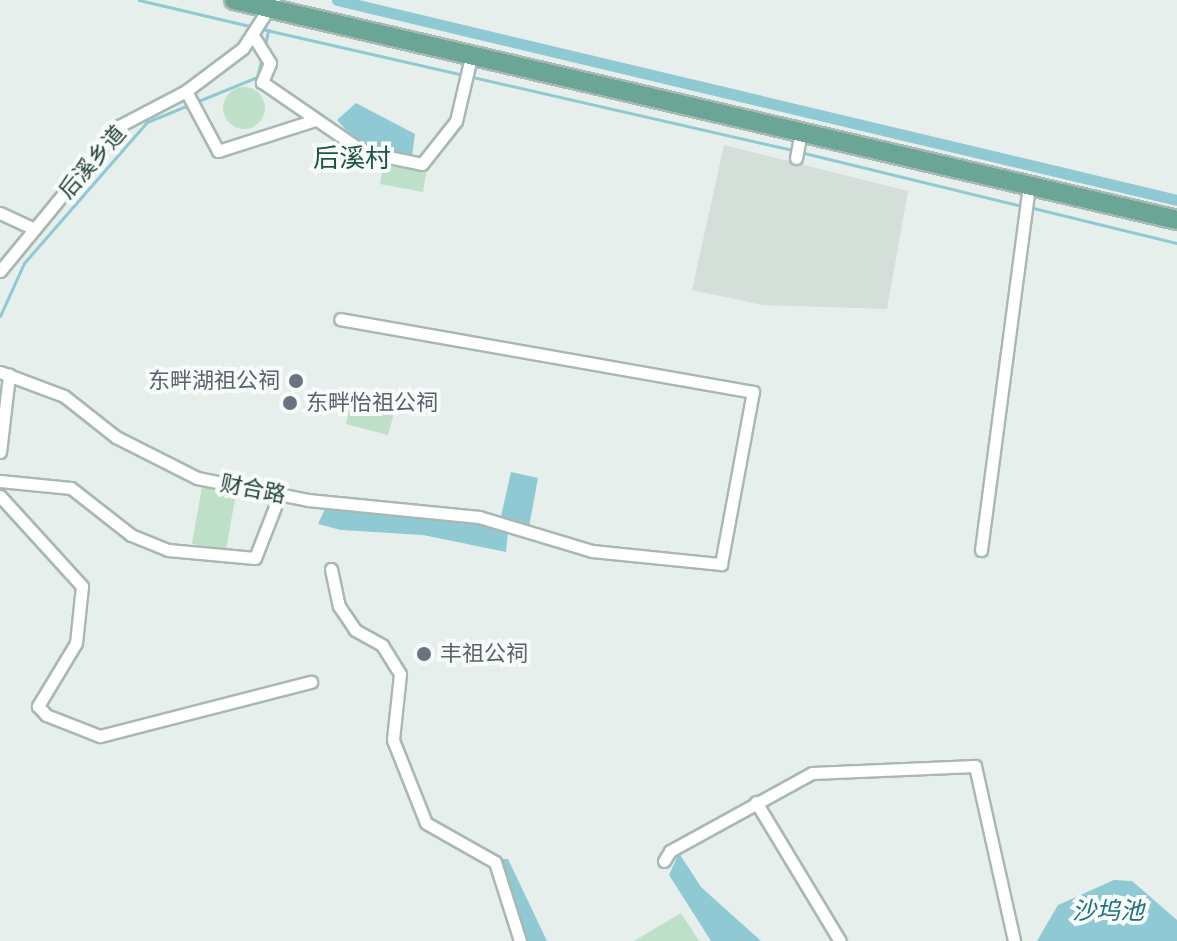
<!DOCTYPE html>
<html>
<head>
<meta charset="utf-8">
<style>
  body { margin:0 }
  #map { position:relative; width:1177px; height:941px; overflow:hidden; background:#e6efeb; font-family:Figtree,"Noto Sans SC",sans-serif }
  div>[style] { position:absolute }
  .built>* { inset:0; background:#d4dfda }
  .green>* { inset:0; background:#bfe0c8 }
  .round { border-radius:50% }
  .water>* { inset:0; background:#8ec9d4 }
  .stream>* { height:3px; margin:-1.5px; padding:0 1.5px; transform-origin:1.5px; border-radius:1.5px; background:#8ec9d4 }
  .canal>* { height:11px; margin:-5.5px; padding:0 5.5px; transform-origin:5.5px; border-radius:5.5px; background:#8ec9d4 }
  .roads { filter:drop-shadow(2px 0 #a8b8b2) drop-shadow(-2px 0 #a8b8b2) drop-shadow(0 2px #a8b8b2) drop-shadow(0 -2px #a8b8b2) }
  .street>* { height:11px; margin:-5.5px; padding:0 5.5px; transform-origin:5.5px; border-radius:5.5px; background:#fff }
  .primary>* { height:18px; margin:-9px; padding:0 9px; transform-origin:9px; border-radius:9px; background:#6aa596 }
  .dots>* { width:22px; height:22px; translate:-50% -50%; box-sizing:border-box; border:4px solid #f7fbf9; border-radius:50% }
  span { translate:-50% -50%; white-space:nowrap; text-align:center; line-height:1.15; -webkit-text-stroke:8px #f7fbf9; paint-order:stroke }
  .street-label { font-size:22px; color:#24423a }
  .worship-label { font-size:22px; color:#5b616d }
  .right { translate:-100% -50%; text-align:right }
  .left { translate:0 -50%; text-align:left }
  .water-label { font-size:24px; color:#1c6f80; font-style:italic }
  .quarter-label { font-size:26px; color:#1f5548 }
</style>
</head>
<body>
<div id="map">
  <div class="built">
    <div style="clip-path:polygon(724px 145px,908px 191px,887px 309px,763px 305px,692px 290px)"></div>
  </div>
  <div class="green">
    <div class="round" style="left:223px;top:87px;width:42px;height:42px"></div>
    <div style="clip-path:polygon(384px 161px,427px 168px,423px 192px,380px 184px)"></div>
    <div style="clip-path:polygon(352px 398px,395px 409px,388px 435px,346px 424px)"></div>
    <div style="clip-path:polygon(202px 487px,236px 493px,226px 550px,192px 544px)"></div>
    <div style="clip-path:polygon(681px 913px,699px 941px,634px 941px)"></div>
  </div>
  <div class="water">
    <div style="clip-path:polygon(356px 103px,415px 134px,412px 156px,358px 143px,337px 120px)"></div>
    <div style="clip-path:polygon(511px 472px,538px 478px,529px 527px,500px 521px)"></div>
    <div style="clip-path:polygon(325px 509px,475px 521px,508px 533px,506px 552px,423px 535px,341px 530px,318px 524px)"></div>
    <div style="clip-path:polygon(679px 853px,701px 887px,761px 941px,711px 941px,669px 875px)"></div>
    <div style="clip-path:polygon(501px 859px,508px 859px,547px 941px,528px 941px)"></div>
    <div style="clip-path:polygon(1114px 880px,1132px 881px,1177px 920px,1177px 941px,1037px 941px,1058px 905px)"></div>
  </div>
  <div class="stream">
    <div style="left:139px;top:0;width:118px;rotate:13.2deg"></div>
    <div style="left:262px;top:29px;width:544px;rotate:12.86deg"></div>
    <div style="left:265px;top:46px;width:16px;rotate:-79deg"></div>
    <div style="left:800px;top:152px;width:228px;rotate:13.7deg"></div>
    <div style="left:1029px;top:207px;width:152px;rotate:13.7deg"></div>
    <div style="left:0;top:316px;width:58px;rotate:-65.6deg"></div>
    <div style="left:24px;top:263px;width:187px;rotate:-48.9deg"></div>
    <div style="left:147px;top:122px;width:119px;rotate:-22.2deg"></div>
    <div style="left:257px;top:77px;width:21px;rotate:-76deg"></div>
  </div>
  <div class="canal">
    <div style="left:337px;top:0;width:863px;rotate:13.39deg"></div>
  </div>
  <div class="roads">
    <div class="street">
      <div style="left:252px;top:34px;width:34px;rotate:58deg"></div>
      <div style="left:270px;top:63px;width:21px;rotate:113deg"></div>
      <div style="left:262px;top:82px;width:124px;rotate:34.5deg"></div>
      <div style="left:364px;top:152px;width:59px;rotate:11.7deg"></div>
      <div style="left:422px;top:164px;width:55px;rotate:-51.7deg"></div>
      <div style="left:456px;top:121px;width:66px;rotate:-76.8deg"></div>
      <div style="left:186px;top:91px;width:68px;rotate:61.9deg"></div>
      <div style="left:218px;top:151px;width:102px;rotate:-17.7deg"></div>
      <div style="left:796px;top:158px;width:25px;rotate:-79deg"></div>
      <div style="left:0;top:213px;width:38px;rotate:25deg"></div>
      <div style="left:0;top:271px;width:188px;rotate:-50.6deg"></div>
      <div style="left:119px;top:126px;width:76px;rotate:-27.6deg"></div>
      <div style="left:186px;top:91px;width:71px;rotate:-37deg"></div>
      <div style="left:243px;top:48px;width:57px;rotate:-57.1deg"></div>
      <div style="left:0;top:372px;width:68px;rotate:20.6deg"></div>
      <div style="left:64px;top:396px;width:66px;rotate:38.3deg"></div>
      <div style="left:116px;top:437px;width:91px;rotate:26.8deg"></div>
      <div style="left:197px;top:478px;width:113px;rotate:11.2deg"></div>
      <div style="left:308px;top:500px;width:172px;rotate:5.7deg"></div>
      <div style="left:479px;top:517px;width:118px;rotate:16.7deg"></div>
      <div style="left:592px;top:551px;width:130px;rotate:5.8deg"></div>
      <div style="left:721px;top:564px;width:175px;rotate:-79.5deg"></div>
      <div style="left:753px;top:392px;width:419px;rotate:-170deg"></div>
      <div style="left:0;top:452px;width:78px;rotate:-83.3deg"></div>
      <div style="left:0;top:481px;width:71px;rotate:5.6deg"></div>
      <div style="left:71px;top:488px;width:76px;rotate:38.1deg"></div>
      <div style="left:131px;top:535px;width:40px;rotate:22deg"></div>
      <div style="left:168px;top:550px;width:87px;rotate:5.3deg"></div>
      <div style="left:255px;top:558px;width:69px;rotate:-68.7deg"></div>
      <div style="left:0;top:496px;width:122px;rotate:47.7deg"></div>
      <div style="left:82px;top:586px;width:57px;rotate:96deg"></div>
      <div style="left:76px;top:643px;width:74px;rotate:121.1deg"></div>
      <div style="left:38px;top:706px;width:12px;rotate:48deg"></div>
      <div style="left:46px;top:715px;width:58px;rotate:21.3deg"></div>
      <div style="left:100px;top:736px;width:218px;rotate:-14.4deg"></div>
      <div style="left:981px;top:550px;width:367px;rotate:-82.5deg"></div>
      <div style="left:331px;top:569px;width:38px;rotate:78deg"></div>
      <div style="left:339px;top:606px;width:29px;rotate:56deg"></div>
      <div style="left:355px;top:630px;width:31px;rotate:29deg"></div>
      <div style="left:382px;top:645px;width:34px;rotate:58deg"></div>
      <div style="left:400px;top:674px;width:66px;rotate:96.1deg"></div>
      <div style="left:393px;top:740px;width:89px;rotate:68.3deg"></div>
      <div style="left:426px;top:823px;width:79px;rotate:29.5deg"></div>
      <div style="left:495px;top:862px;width:83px;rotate:72.4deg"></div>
      <div style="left:756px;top:802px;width:162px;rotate:58.9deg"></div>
      <div style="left:664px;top:861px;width:12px;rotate:-59deg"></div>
      <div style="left:670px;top:851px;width:162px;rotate:-28.8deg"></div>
      <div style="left:812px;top:773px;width:163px;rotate:-2.5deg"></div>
      <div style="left:975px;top:766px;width:179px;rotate:77.4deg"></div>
    </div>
    <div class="primary">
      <div style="left:234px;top:0;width:968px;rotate:13.13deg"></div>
    </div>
  </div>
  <div class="dots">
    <div style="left:296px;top:381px;background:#6b7280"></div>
    <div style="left:290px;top:403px;background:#6b7280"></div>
    <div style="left:424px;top:654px;background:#6b7280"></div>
  </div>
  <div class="street-label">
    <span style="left:92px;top:162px;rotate:-49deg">后溪乡道</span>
    <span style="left:253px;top:489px;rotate:11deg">财合路</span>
  </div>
  <div class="worship-label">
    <span class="right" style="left:280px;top:381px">东畔湖祖公祠</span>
    <span class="left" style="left:306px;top:403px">东畔怡祖公祠</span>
    <span class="left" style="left:440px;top:654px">丰祖公祠</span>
  </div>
  <div class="water-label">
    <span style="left:1108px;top:911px">沙坞池</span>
  </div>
  <div class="quarter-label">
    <span style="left:352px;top:159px">后溪村</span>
  </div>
</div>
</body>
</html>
